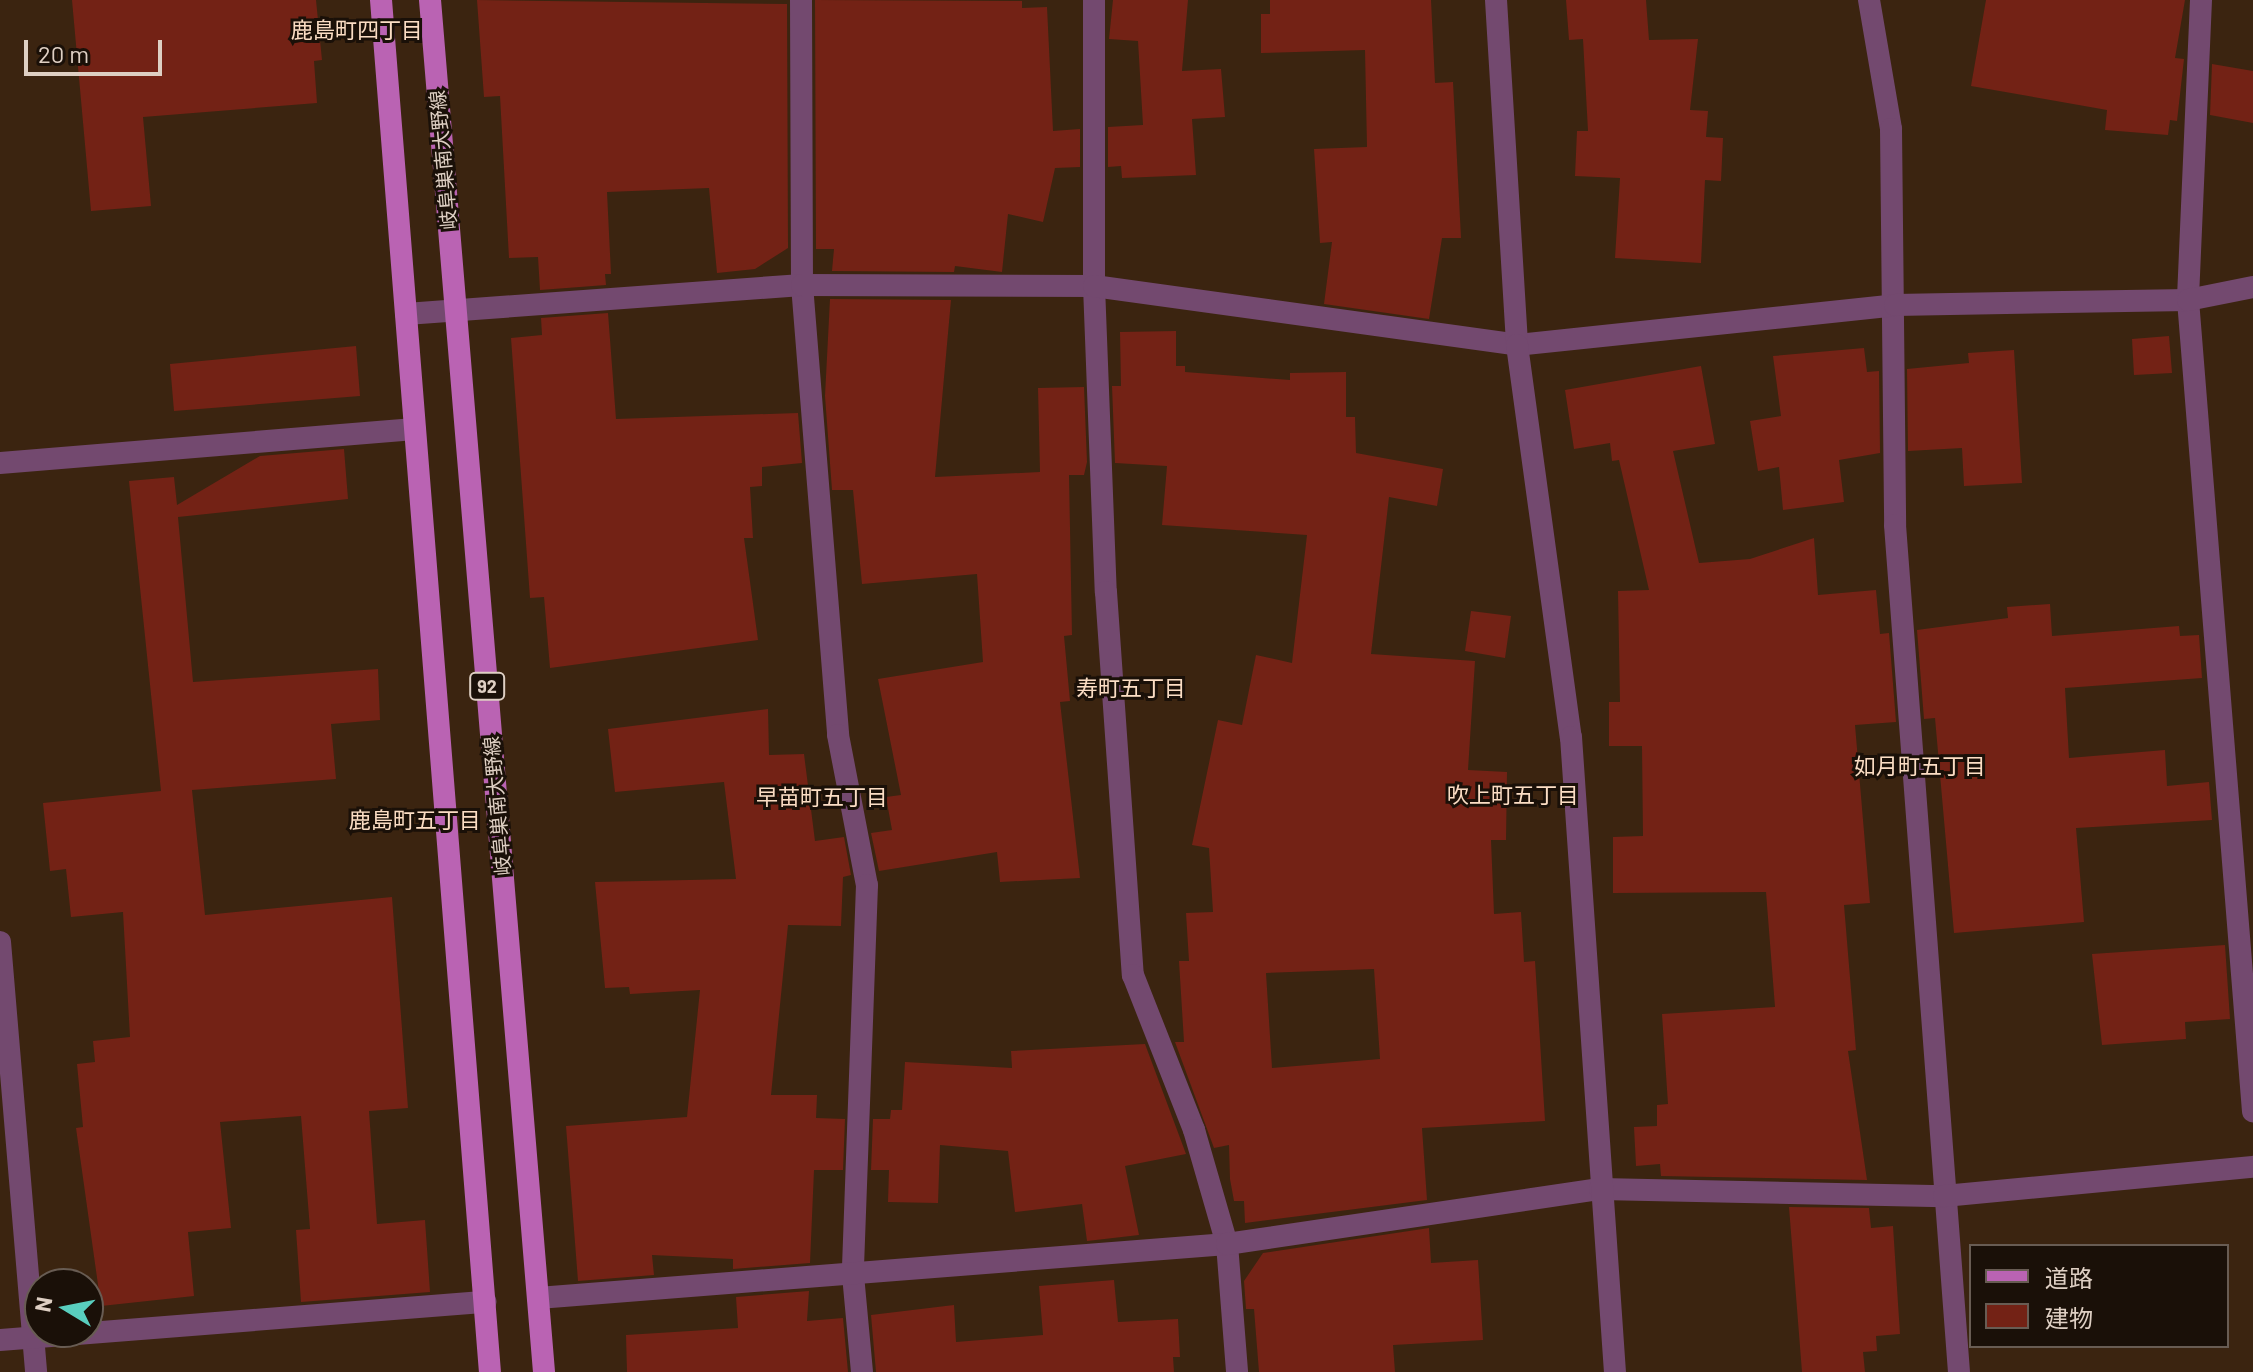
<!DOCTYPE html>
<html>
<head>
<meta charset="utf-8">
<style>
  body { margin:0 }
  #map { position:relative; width:2253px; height:1372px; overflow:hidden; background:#3b2410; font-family:Barlow,"Noto Sans JP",sans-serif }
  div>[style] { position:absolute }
  .building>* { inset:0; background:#732215 }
  .minor>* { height:22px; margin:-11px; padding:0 11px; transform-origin:11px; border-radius:11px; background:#73496f }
  .tertiary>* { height:22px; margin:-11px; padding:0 11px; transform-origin:11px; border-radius:11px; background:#73496f }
  .primary>* { height:22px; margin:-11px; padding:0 11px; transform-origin:11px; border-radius:11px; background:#ba63b3 }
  span { translate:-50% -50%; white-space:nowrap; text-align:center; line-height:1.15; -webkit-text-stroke:6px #1a1008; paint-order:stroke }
  .shield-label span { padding:2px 6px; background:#1a1008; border:2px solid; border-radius:6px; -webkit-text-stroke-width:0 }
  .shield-label { font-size:18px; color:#decfc3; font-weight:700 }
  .street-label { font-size:20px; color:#decfc3 }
  .neighbourhood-label { font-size:22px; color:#fbddc4 }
  .legend { position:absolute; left:1969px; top:1244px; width:260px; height:104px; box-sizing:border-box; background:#1a1008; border:2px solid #685c53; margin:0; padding:10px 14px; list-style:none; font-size:24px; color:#decfc3 }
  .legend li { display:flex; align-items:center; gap:16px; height:40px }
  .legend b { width:40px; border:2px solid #685c53 }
  .north { position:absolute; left:24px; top:1268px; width:80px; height:80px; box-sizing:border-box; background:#1a1008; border:2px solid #685c53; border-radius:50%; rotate:280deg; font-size:22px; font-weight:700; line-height:32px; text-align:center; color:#decfc3 }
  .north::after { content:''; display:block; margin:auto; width:28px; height:36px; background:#59cebe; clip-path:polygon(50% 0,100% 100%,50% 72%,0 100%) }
  .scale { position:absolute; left:24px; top:40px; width:138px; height:36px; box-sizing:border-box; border:4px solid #decfc3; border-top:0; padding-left:10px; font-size:24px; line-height:28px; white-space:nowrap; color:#decfc3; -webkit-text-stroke:6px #1a1008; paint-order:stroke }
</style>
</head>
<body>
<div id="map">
  <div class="building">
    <div style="clip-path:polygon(72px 0,316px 0,322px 60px,314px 61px,317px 103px,143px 117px,151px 206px,91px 211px)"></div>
    <div style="clip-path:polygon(477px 0,787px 4px,788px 248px,755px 269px,717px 273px,709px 188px,607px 192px,611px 274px,605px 274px,606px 285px,540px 290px,538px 257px,509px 258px,500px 96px,484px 97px)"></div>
    <div style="clip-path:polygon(815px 0,1022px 1px,1022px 8px,1047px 7px,1053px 131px,1080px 129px,1080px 167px,1055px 168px,1043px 222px,1008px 214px,1002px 272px,955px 266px,954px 272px,832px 271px,834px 249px,816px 249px)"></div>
    <div style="clip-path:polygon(1113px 0,1188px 0,1182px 71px,1221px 69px,1225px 117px,1192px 119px,1196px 175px,1122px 178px,1121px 166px,1108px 167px,1108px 127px,1143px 125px,1138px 41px,1109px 39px)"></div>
    <div style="clip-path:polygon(1270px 0,1431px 0,1435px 83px,1453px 82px,1461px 238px,1442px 238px,1429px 319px,1324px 304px,1332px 242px,1320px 243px,1314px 149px,1367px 147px,1365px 50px,1261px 53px,1261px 14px,1270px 14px)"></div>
    <div style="clip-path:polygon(1566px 0,1646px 0,1649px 40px,1698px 39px,1690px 110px,1708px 111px,1706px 137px,1723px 138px,1721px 181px,1705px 180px,1701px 263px,1615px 258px,1620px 178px,1575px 176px,1577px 131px,1588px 131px,1583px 39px,1569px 40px)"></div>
    <div style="clip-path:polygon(1986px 0,2185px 0,2175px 58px,2184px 59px,2177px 121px,2170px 120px,2168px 135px,2105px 130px,2107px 110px,1971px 86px)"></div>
    <div style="clip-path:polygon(2212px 64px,2253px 71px,2253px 123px,2210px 115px)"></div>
    <div style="clip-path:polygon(830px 299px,951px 300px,935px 477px,1040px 472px,1038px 388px,1084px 387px,1087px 462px,1084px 475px,1069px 475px,1072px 635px,1064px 636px,1070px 701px,1060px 702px,1080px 878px,1000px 882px,997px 852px,879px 871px,871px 833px,892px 830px,886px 797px,901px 795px,878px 679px,983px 662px,977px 574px,862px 584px,853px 490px,832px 490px,825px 396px)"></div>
    <div style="clip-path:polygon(608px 313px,616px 419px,798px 413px,802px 463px,762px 467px,762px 486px,750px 487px,753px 538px,744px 538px,758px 640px,550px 668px,544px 597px,530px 598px,511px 338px,542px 335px,541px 318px)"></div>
    <div style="clip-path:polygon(evenodd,1176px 331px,1176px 366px,1185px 366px,1185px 372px,1290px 380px,1290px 373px,1346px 372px,1346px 417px,1355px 417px,1356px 453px,1443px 469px,1437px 506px,1389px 497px,1371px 654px,1475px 661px,1468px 770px,1507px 772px,1506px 840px,1491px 840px,1494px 914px,1521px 912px,1524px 962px,1535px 961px,1545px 1121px,1422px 1128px,1427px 1200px,1245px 1223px,1244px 1201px,1234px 1201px,1230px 1179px,1229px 1145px,1214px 1148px,1175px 1042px,1184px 1042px,1179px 961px,1189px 961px,1186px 913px,1213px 912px,1209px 848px,1192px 845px,1218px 720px,1242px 725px,1256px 655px,1292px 663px,1307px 535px,1162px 525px,1167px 466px,1115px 463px,1112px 386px,1121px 386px,1120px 332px,1176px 331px,1374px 969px,1380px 1059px,1272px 1068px,1266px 973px,1374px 969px)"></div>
    <div style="clip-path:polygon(2169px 336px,2172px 373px,2134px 375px,2132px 339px)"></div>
    <div style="clip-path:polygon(356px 346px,360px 396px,174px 411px,170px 364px)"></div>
    <div style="clip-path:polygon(1864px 348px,1867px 372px,1879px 371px,1880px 453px,1839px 460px,1844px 502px,1783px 510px,1779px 467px,1758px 471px,1750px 421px,1781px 416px,1773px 356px)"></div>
    <div style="clip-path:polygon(2014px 350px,2022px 483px,1964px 486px,1962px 448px,1908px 451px,1907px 369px,1969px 363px,1968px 353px)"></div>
    <div style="clip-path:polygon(1701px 366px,1715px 444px,1673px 451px,1699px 563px,1750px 559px,1814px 538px,1818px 595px,1876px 590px,1880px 634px,1889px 633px,1896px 722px,1855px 725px,1870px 903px,1844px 905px,1856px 1050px,1848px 1051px,1867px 1180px,1661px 1176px,1660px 1164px,1636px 1166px,1634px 1127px,1657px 1126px,1657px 1105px,1668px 1104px,1662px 1014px,1775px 1007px,1766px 892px,1613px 893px,1613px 837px,1643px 836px,1642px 746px,1609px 746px,1609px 702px,1620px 702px,1618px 591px,1649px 590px,1619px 460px,1612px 461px,1610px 443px,1574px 449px,1565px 390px)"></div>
    <div style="clip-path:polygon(344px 449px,348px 499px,178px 517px,193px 682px,378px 669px,380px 720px,331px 724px,336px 779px,192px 790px,205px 915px,392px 897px,408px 1108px,369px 1111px,377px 1224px,425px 1220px,430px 1292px,301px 1302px,296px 1230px,310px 1229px,301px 1116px,220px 1122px,231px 1228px,188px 1232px,194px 1296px,101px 1306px,76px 1128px,83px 1127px,77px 1064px,95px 1062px,93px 1041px,130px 1037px,123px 912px,71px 917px,66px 869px,50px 871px,43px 803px,161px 791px,129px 481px,174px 477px,177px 505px,260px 456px)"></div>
    <div style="clip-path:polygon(2050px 604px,2052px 636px,2179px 626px,2180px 636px,2199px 635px,2202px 678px,2065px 688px,2069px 758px,2165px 750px,2167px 786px,2209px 782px,2212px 820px,2076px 828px,2084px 922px,1954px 933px,1935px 718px,1924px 719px,1917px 630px,2008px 618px,2007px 607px)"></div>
    <div style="clip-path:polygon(1471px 611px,1511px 616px,1505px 658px,1465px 651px)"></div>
    <div style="clip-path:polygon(768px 709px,769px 755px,804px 754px,815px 841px,844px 837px,851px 875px,843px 877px,841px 926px,788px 925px,771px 1095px,817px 1095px,816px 1118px,845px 1119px,843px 1170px,814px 1170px,810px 1263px,733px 1269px,733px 1259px,652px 1255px,654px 1275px,578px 1281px,566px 1126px,687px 1117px,700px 990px,630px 994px,629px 987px,605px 988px,595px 882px,736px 879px,724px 782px,615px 792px,608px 729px)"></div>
    <div style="clip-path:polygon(2225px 945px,2230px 1019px,2185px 1022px,2186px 1039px,2102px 1045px,2092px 954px)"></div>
    <div style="clip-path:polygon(1145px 1044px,1186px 1154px,1125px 1166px,1139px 1235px,1087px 1241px,1082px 1204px,1015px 1212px,1008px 1151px,940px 1145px,938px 1203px,888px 1202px,889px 1170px,871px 1170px,873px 1119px,890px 1119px,891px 1110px,902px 1110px,905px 1062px,1012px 1068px,1011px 1051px)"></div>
    <div style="clip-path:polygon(1789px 1207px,1869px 1208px,1871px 1228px,1893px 1226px,1900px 1334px,1876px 1336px,1877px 1351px,1863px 1352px,1865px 1372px,1802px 1372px)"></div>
    <div style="clip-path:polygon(1429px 1228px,1431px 1263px,1478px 1260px,1483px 1340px,1393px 1345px,1395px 1372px,1259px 1372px,1254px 1309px,1246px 1309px,1244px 1281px,1263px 1253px)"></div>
    <div style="clip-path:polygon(1114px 1280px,1118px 1322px,1178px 1319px,1180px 1357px,1173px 1357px,1174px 1372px,876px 1372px,871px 1315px,954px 1305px,956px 1342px,1043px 1335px,1039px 1286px)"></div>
    <div style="clip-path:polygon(809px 1291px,807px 1321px,843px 1318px,848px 1372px,627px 1372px,626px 1335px,738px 1328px,736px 1297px)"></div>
  </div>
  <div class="minor">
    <div style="left:801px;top:0;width:285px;rotate:89.8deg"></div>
    <div style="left:802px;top:285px;width:451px;rotate:85.4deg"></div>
    <div style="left:838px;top:735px;width:153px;rotate:79.1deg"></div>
    <div style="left:867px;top:885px;width:390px;rotate:92.1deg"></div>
    <div style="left:853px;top:1275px;width:97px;rotate:84.7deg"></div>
    <div style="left:1094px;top:0;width:286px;rotate:90deg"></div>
    <div style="left:1094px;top:286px;width:306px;rotate:87.8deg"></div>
    <div style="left:1106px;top:592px;width:384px;rotate:86deg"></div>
    <div style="left:1133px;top:975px;width:167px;rotate:68.5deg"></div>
    <div style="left:1194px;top:1130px;width:119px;rotate:73.9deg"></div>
    <div style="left:1227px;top:1244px;width:128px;rotate:85.5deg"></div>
    <div style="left:1869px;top:0;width:131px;rotate:80.3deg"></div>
    <div style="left:1891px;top:129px;width:396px;rotate:89.4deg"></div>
    <div style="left:1895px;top:525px;width:849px;rotate:85.68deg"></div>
    <div style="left:2201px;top:0;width:300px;rotate:92.5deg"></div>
    <div style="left:2188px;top:300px;width:814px;rotate:85.42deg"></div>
    <div style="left:406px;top:314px;width:397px;rotate:-4.2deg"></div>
    <div style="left:802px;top:285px;width:292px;rotate:0.2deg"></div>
    <div style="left:1094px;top:286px;width:427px;rotate:7.9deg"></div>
    <div style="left:1517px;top:345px;width:380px;rotate:-6deg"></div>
    <div style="left:1895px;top:305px;width:293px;rotate:-1deg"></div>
    <div style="left:2188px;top:300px;width:66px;rotate:-11.3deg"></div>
    <div style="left:0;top:463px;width:416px;rotate:-4.7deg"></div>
    <div style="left:0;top:942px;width:432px;rotate:85.2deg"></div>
    <div style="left:538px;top:1298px;width:691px;rotate:-4.48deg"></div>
    <div style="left:1227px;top:1244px;width:377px;rotate:-8.4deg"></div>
    <div style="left:1600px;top:1189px;width:344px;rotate:1.2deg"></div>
    <div style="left:1944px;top:1196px;width:310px;rotate:-5.4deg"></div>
    <div style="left:0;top:1340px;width:487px;rotate:-4.5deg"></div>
  </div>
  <div class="tertiary">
    <div style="left:1496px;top:0;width:346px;rotate:86.5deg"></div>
    <div style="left:1517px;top:345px;width:396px;rotate:82.2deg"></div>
    <div style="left:1571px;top:737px;width:637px;rotate:86.04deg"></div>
  </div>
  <div class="primary">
    <div style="left:381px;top:0;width:1376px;rotate:85.46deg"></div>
    <div style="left:430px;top:0;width:1377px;rotate:85.25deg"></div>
  </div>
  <div class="shield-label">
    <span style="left:487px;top:686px">92</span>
  </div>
  <div class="street-label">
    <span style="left:443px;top:160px;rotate:-95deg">岐阜巣南大野線</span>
    <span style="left:497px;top:806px;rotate:-95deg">岐阜巣南大野線</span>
  </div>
  <div class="neighbourhood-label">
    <span style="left:357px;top:30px">鹿島町四丁目</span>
    <span style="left:1131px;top:688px">寿町五丁目</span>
    <span style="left:1920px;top:766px">如月町五丁目</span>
    <span style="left:1513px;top:795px">吹上町五丁目</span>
    <span style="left:822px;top:797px">早苗町五丁目</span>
    <span style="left:415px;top:820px">鹿島町五丁目</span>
  </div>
  <ul class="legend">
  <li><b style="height:10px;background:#ba63b3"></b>道路</li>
  <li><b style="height:22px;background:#732215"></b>建物</li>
  </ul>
  <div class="north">N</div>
  <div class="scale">20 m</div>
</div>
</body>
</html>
